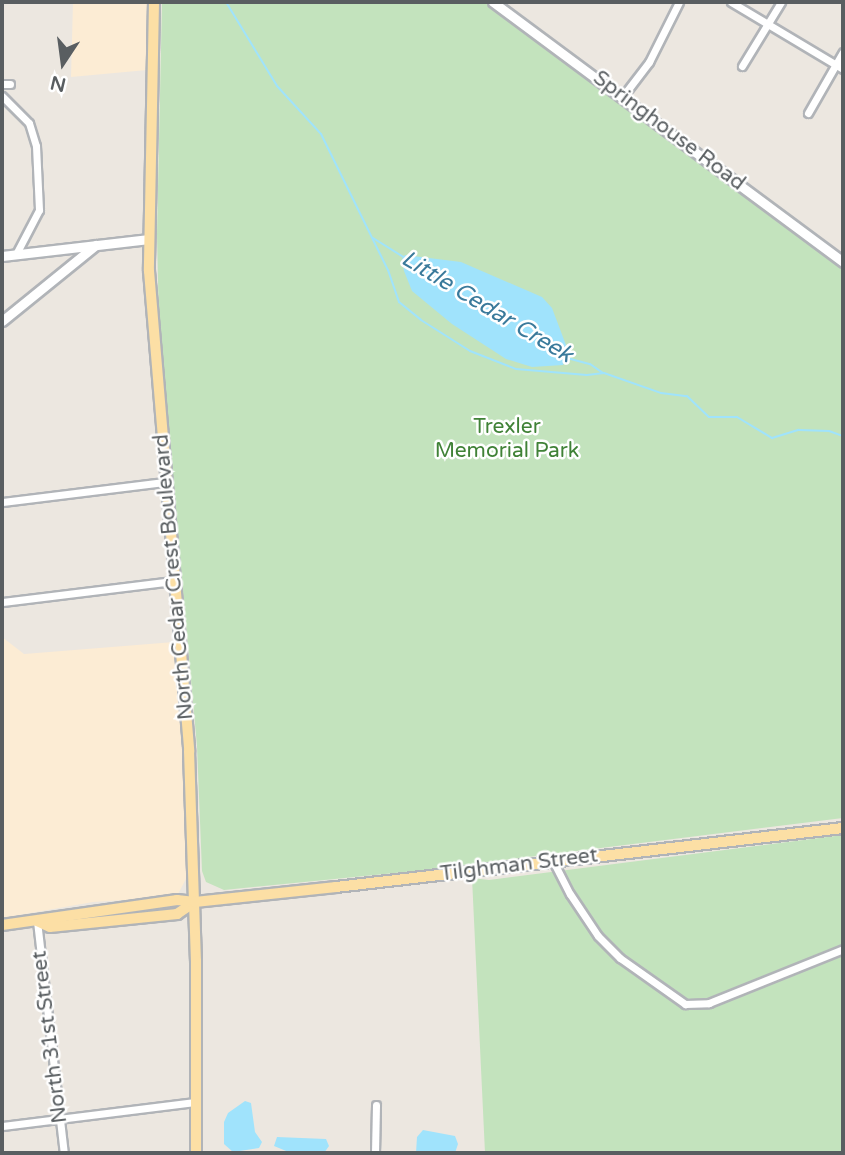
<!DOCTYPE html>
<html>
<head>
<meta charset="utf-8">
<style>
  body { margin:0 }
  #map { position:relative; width:845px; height:1155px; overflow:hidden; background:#ece7e0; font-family:"Varela Round",sans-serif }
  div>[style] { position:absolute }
  .commercial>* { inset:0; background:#fcecd4 }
  .green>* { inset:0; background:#c3e3bd }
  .water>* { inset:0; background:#a0e3fc }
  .stream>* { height:2px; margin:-1px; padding:0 1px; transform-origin:1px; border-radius:1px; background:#a0e3fc }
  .roads { filter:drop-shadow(2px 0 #b1b4b8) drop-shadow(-2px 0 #b1b4b8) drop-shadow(0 2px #b1b4b8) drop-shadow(0 -2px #b1b4b8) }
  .minor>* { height:7px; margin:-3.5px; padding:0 3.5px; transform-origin:3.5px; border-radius:3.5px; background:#fff }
  .tertiary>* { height:9px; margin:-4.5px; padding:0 4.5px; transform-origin:4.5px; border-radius:4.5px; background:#fff }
  .primary>* { height:10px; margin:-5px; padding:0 5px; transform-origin:5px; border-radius:5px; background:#fcdfa5 }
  span { translate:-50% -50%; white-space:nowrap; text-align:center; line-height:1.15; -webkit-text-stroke:5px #fff; paint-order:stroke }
  .street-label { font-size:21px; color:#595e61 }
  .park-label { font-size:21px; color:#408237 }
  .water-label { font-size:23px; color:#3a7a9b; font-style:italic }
  .frame { position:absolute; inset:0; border:4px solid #595e61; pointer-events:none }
  .north { position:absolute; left:28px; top:28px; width:70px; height:70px; -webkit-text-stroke:5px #fff; paint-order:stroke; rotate:193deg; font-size:19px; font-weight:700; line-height:28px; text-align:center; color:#595e61 }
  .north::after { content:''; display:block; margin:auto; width:24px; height:32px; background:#595e61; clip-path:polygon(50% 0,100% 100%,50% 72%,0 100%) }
</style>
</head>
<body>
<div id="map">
  <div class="commercial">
    <div style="clip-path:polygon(73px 2px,148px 2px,147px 70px,71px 77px)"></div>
    <div style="clip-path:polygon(2px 637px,24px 654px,174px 642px,187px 791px,188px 875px,178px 894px,170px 897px,93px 902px,2px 918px)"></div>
  </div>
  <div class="green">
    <div style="clip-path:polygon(162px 2px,484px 2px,843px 270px,843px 818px,415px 871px,224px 890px,206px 882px,202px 871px,197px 746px,159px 327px,157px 234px)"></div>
    <div style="clip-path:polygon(843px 835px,843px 1153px,485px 1153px,472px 878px,489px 880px)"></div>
  </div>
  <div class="water">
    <div style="clip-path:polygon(405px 255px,461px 262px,542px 297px,552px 308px,569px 353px,563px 365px,532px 367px,506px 359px,452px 324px,412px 291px,404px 271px,402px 259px)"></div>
    <div style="clip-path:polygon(245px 1101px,251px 1103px,255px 1132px,262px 1142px,259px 1148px,233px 1152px,224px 1144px,224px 1122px,228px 1113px)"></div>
    <div style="clip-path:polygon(423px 1130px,455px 1136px,458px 1144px,455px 1153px,416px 1153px,417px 1137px)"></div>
    <div style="clip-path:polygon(277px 1137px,326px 1139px,329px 1146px,324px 1153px,291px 1153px,274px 1146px)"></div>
  </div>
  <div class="stream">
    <div style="left:226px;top:2px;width:98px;rotate:58.7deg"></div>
    <div style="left:277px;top:86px;width:65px;rotate:47.5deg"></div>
    <div style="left:321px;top:134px;width:152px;rotate:63.8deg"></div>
    <div style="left:388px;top:270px;width:34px;rotate:71deg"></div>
    <div style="left:399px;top:302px;width:28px;rotate:39deg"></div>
    <div style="left:421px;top:320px;width:58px;rotate:32.3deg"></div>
    <div style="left:470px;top:351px;width:49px;rotate:21.4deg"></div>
    <div style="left:516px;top:369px;width:71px;rotate:4.8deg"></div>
    <div style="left:587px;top:375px;width:17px;rotate:-7deg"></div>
    <div style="left:604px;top:373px;width:60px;rotate:19.3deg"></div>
    <div style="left:661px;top:393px;width:26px;rotate:7deg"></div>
    <div style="left:687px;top:396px;width:30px;rotate:44deg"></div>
    <div style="left:709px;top:417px;width:28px"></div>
    <div style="left:737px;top:417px;width:41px;rotate:31deg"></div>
    <div style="left:772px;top:438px;width:28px;rotate:-17deg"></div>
    <div style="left:799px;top:430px;width:30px;rotate:2deg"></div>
    <div style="left:829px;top:431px;width:15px;rotate:20deg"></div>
    <div style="left:373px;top:238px;width:36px;rotate:32deg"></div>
    <div style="left:567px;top:358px;width:24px;rotate:15deg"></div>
    <div style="left:590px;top:364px;width:16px;rotate:35deg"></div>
  </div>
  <div class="roads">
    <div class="minor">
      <div style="left:731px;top:2px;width:131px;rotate:30.9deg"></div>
      <div style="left:742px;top:66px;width:75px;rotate:-58.6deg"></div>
      <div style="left:2px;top:84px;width:8px"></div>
      <div style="left:2px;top:96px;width:38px;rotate:45deg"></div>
      <div style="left:29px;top:123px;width:24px;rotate:73deg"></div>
      <div style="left:36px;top:146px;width:64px;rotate:87.3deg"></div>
      <div style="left:39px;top:210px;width:50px;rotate:117.6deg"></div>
      <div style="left:623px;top:96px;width:43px;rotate:-52.6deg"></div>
      <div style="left:649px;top:62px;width:67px;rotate:-63.4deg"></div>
      <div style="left:808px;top:113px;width:70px;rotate:-60.2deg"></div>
      <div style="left:2px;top:502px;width:164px;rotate:-7deg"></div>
      <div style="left:2px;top:602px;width:173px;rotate:-7deg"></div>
      <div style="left:553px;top:861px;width:37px;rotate:63deg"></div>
      <div style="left:570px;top:894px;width:50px;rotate:56.3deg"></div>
      <div style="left:598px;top:936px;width:31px;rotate:45deg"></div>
      <div style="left:620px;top:958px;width:80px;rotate:35.3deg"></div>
      <div style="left:685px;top:1004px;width:24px;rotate:-2deg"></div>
      <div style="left:709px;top:1003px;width:144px;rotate:-21.9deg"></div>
      <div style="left:37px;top:921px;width:234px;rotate:83.4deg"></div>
      <div style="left:2px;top:1126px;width:195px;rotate:-7.1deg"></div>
      <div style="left:375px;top:1153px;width:48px;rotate:-88.8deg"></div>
    </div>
    <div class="tertiary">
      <div style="left:493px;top:2px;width:436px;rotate:36.6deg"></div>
      <div style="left:2px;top:256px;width:148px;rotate:-6.6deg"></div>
      <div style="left:2px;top:321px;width:121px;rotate:-39deg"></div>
    </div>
    <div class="primary">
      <div style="left:154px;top:2px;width:269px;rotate:91.1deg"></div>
      <div style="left:149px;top:271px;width:482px;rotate:85.2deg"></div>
      <div style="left:189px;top:751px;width:210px;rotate:88.1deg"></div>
      <div style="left:196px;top:961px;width:192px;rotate:90deg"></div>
      <div style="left:37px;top:921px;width:14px;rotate:25deg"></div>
      <div style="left:50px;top:927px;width:128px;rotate:-5.8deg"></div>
      <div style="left:177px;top:914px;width:22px;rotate:-34deg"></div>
      <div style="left:2px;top:925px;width:177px;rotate:-8.1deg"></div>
      <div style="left:177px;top:900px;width:18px;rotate:6deg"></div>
      <div style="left:195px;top:902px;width:142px;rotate:-6.1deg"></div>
      <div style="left:336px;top:887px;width:510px;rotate:-6.64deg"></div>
    </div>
  </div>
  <div class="street-label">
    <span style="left:669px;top:131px;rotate:37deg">Springhouse Road</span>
    <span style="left:174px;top:577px;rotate:-95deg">North Cedar Crest Boulevard</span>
    <span style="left:519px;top:865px;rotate:-7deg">Tilghman Street</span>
    <span style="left:50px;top:1037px;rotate:-97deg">North 31st Street</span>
  </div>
  <div class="park-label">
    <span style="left:507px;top:439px">Trexler<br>Memorial Park</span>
  </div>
  <div class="water-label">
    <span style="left:487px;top:307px;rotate:31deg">Little Cedar Creek</span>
  </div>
  <div class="frame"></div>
  <div class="north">N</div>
</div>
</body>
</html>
